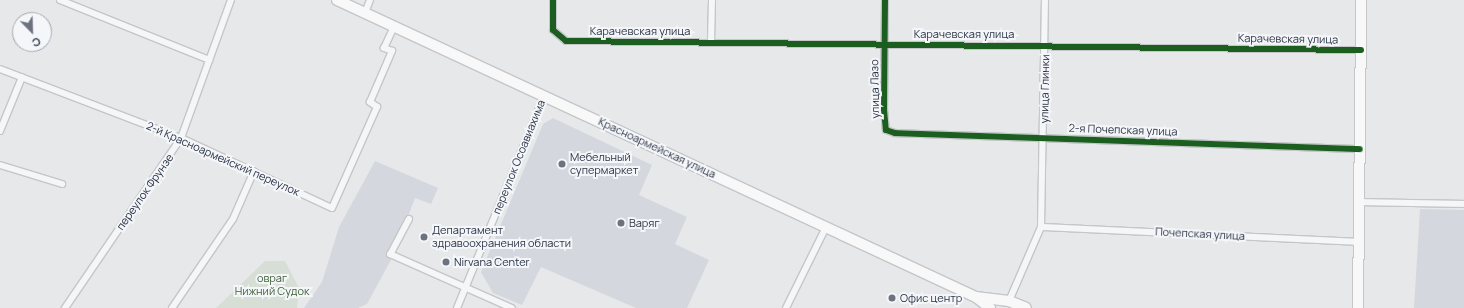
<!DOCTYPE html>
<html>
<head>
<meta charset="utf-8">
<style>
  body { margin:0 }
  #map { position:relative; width:1464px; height:308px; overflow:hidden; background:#e6e8ea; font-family:Manrope,sans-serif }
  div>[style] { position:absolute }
  .built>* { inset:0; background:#d4d7dd }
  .green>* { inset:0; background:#d6ded6 }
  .roads { filter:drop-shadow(1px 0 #c4c6c8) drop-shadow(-1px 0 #c4c6c8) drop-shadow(0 1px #c4c6c8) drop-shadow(0 -1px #c4c6c8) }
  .street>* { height:6px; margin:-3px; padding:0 3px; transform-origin:3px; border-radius:3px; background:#f5f6f7 }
  .primary>* { height:10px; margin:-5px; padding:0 5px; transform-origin:5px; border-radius:5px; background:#f8f8f8 }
  .cycleway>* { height:6px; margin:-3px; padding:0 3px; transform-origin:3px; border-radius:3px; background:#1b5e20 }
  .dots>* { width:11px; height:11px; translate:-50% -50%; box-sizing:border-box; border:2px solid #f4f6f9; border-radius:50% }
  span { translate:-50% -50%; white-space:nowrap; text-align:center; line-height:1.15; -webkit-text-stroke:4px #f4f6f9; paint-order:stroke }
  .street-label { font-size:11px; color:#2b3445 }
  .poi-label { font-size:11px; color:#2b3445 }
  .left { translate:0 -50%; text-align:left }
  .park-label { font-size:11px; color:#3f6138 }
  .north { position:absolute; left:12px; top:12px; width:40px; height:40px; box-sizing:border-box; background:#f4f6f9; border:1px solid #a4a8b1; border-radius:50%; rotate:157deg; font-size:11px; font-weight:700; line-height:16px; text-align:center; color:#2b3445 }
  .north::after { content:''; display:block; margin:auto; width:14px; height:18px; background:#6c737f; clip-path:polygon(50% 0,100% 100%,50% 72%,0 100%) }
</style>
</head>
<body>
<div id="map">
  <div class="built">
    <div style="clip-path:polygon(553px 118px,652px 165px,639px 195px,687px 217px,675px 244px,709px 260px,687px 308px,636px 308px,541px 267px,522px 305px,493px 293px,481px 272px,543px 124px)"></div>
    <div style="clip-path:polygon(375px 161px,438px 188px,431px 204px,415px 198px,392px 258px,367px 304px,358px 308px,304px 308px,322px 282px,339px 227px)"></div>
    <div style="clip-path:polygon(1420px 209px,1464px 210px,1464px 308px,1414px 308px)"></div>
  </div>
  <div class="green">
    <div style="clip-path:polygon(265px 261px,285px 261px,299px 288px,297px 308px,216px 308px)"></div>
  </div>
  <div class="roads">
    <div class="street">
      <div style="left:60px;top:0;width:161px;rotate:21.9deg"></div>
      <div style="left:553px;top:0;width:30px;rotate:90deg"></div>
      <div style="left:553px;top:30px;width:17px;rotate:40deg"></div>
      <div style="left:566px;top:41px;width:795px;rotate:0.65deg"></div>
      <div style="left:885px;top:0;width:109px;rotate:90.5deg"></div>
      <div style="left:884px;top:109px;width:21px;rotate:85deg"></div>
      <div style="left:886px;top:130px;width:9px;rotate:18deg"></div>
      <div style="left:895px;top:133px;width:465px;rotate:2deg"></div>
      <div style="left:365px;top:13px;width:14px;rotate:-69deg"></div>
      <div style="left:711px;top:41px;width:41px;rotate:-88.6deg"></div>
      <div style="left:0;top:69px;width:194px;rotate:20.9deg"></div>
      <div style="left:181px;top:138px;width:166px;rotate:24.9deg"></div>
      <div style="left:332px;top:208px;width:111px;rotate:-66deg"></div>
      <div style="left:377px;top:107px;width:9px;rotate:-144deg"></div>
      <div style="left:370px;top:102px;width:56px;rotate:-66.7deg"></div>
      <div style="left:392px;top:51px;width:9px;rotate:-159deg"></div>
      <div style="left:384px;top:48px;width:23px;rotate:-65deg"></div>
      <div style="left:0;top:131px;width:58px;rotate:-67.8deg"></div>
      <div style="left:0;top:165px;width:65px;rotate:17deg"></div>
      <div style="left:1359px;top:202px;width:105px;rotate:1.1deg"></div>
      <div style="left:409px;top:219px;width:40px;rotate:118deg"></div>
      <div style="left:390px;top:254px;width:133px;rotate:23.9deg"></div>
      <div style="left:1041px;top:227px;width:317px;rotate:2.7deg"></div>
      <div style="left:1009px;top:301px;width:81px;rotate:-66.6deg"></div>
      <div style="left:1041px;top:227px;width:227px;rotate:-89deg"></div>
      <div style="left:65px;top:308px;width:206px;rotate:-55.7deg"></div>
      <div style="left:181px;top:138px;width:147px;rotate:-70.1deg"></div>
      <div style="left:172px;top:308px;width:108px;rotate:-55.6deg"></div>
      <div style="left:233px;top:219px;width:52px;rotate:-66.4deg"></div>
      <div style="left:457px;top:308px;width:229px;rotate:-67.7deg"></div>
      <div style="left:786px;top:308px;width:90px;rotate:-63.7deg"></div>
    </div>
    <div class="primary">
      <div style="left:337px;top:0;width:705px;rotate:24.93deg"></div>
      <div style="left:976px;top:297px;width:18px;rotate:38deg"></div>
      <div style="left:976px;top:297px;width:33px;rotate:7deg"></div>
      <div style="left:1009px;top:301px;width:18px;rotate:22deg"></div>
      <div style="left:1358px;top:308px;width:308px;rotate:-89.4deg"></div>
    </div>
  </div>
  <div class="cycleway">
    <div style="left:553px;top:0;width:30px;rotate:90deg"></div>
    <div style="left:553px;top:30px;width:17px;rotate:40deg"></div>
    <div style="left:566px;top:41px;width:795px;rotate:0.65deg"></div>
    <div style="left:885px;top:0;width:109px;rotate:90.5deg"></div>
    <div style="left:884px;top:109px;width:21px;rotate:85deg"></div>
    <div style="left:886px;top:130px;width:9px;rotate:18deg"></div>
    <div style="left:895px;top:133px;width:465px;rotate:2deg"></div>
  </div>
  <div class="dots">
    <div style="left:562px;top:164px;background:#6c737f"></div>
    <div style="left:621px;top:223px;background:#6c737f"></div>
    <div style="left:424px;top:237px;background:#6c737f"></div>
    <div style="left:446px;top:262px;background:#6c737f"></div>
    <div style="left:892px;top:298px;background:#6c737f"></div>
  </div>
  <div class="street-label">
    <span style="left:640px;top:31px">Карачевская улица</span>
    <span style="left:964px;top:34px">Карачевская улица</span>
    <span style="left:1288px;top:39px;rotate:1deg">Карачевская улица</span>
    <span style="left:875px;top:89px;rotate:-91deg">улица Лазо</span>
    <span style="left:1045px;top:89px;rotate:-89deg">улица Глинки</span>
    <span style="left:1123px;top:130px;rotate:2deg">2-я Почепская улица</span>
    <span style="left:657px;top:148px;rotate:25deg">Красноармейская улица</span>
    <span style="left:519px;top:157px;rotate:-68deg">переулок Осоавиахима</span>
    <span style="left:223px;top:159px;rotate:24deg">2-й Красноармейский переулок</span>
    <span style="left:145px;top:192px;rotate:-55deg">переулок Фрунзе</span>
    <span style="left:1200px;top:234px;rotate:3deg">Почепская улица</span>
  </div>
  <div class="poi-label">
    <span class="left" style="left:570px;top:164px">Мебельный<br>супермаркет</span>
    <span class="left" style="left:629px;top:223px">Варяг</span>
    <span class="left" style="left:432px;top:237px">Департамент<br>здравоохранения области</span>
    <span class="left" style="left:454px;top:262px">Nirvana Center</span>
    <span class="left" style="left:900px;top:298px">Офис центр</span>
  </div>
  <div class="park-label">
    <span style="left:272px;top:285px">овраг<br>Нижний Судок</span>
  </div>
  <div class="north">С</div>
</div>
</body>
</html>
